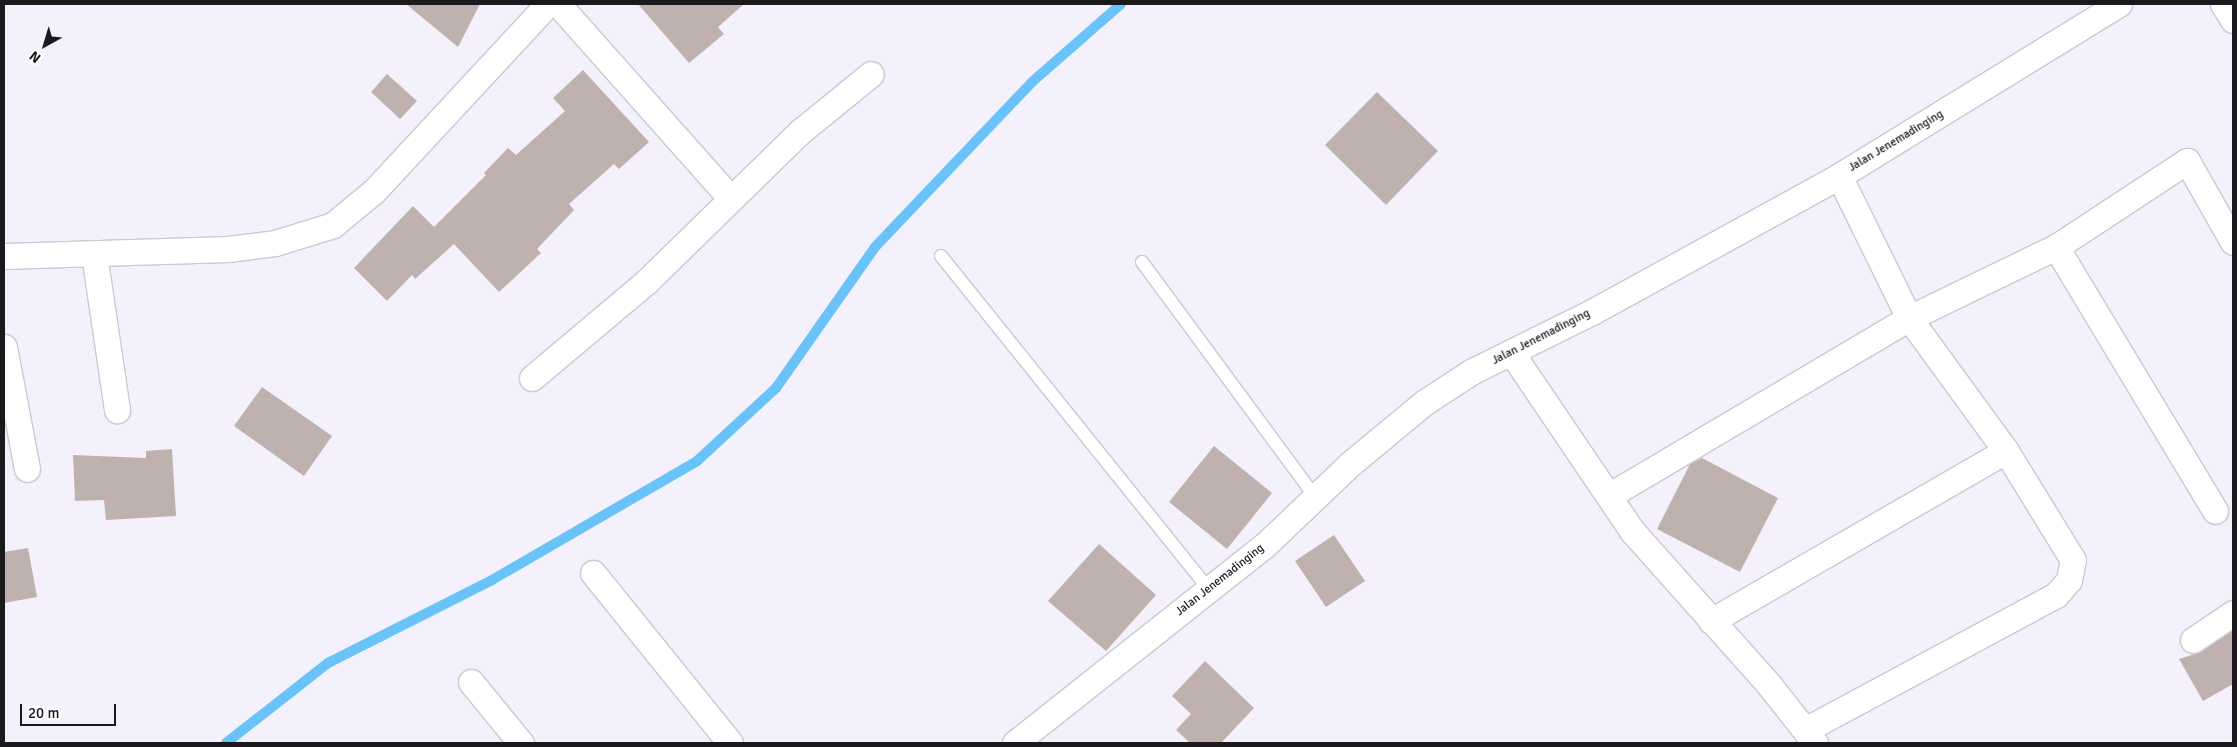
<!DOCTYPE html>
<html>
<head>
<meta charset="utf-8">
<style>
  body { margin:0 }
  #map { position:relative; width:2237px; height:747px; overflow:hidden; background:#f4f0fc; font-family:Signika,sans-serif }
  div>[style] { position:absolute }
  .stream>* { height:10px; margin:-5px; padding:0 5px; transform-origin:5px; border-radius:5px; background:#69c3f9 }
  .building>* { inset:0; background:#bfb2ae }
  .roads { filter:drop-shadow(1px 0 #ccc8d3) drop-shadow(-1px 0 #ccc8d3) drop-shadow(0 1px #ccc8d3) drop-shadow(0 -1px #ccc8d3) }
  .lane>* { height:12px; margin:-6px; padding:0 6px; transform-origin:6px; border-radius:6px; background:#fff }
  .street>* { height:25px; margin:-12.5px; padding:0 12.5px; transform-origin:12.5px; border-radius:12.5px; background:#fff }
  span { translate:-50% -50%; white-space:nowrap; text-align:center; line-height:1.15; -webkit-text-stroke:4px #fff; paint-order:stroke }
  .street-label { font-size:12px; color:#1b191d }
  .frame { position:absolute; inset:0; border:5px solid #1b191d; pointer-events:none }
  .north { position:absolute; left:20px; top:20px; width:50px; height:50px; -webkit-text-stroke:4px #fff; paint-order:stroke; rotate:219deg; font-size:14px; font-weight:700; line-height:20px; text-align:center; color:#1b191d }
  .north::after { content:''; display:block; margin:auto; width:18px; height:22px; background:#1b191d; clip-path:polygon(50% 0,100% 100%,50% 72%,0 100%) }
  .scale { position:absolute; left:20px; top:704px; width:96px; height:22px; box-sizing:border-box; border:2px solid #1b191d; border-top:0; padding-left:6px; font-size:15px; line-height:18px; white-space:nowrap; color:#1b191d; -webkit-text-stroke:4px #fff; paint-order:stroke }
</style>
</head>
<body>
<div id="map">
  <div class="stream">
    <div style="left:226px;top:743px;width:130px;rotate:-38.1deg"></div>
    <div style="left:328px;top:663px;width:184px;rotate:-26.8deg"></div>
    <div style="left:492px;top:580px;width:237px;rotate:-30.1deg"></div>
    <div style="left:697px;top:461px;width:108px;rotate:-42.7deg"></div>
    <div style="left:776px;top:388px;width:172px;rotate:-54.9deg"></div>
    <div style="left:875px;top:247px;width:228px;rotate:-46.4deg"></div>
    <div style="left:1032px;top:82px;width:118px;rotate:-41.2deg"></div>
  </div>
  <div class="building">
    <div style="clip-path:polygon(406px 4px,480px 4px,458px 47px)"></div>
    <div style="clip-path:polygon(638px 4px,744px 4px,718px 27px,724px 34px,689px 63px)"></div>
    <div style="clip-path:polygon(583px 70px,649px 142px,619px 169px,614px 164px,569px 204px,574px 210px,537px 249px,541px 253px,499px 292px,454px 244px,415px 279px,412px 275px,387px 301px,354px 268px,413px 206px,434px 227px,486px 175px,484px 173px,508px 148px,516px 155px,565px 111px,553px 98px)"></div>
    <div style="clip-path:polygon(387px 74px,417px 101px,400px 119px,371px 92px)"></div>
    <div style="clip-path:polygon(1377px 92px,1438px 151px,1386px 205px,1325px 145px)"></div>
    <div style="clip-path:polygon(262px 387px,332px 436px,304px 476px,234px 426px)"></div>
    <div style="clip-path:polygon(1214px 446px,1272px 493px,1227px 549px,1169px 502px)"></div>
    <div style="clip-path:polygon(172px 449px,176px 516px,106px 520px,104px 500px,75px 501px,73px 455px,146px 458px,146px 451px)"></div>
    <div style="clip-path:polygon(1702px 458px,1778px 498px,1740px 572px,1657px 529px,1690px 464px)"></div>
    <div style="clip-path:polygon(1334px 535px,1365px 581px,1326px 607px,1295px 561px)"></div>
    <div style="clip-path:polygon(1099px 544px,1156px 595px,1106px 651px,1048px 601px)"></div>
    <div style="clip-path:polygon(28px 548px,37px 597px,4px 603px,4px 552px)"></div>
    <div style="clip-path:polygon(2233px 630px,2233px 684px,2203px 701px,2179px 659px,2201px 652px)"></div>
    <div style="clip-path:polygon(1205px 661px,1254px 708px,1221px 743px,1190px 743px,1176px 730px,1191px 714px,1172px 696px)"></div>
  </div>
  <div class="roads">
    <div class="lane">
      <div style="left:941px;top:256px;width:427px;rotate:51.2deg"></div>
      <div style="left:1142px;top:262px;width:293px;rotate:53.6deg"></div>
    </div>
    <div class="street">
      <div style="left:558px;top:4px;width:259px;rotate:48.4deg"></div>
      <div style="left:2223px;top:4px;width:19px;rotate:58deg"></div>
      <div style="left:2056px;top:247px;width:308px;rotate:58.9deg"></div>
      <div style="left:94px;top:254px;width:158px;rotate:81.6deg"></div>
      <div style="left:4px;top:256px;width:224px;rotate:-1.8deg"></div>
      <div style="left:228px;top:249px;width:47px;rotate:-7.3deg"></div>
      <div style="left:275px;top:243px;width:61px;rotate:-17.2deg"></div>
      <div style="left:333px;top:225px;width:53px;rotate:-39.7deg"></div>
      <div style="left:374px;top:191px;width:255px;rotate:-47.1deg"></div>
      <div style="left:4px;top:347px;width:124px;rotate:79.3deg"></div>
      <div style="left:1511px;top:352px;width:217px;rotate:55.9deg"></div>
      <div style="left:1633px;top:532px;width:206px;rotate:48.3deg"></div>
      <div style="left:1770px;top:686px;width:73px;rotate:51.7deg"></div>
      <div style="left:532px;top:378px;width:149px;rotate:-40.1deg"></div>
      <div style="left:646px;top:282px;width:216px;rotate:-44.3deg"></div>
      <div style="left:801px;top:131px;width:90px;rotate:-39.2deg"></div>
      <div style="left:1610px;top:495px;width:347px;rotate:-30.6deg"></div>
      <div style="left:1909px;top:318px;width:163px;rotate:-25.8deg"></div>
      <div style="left:2056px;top:247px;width:157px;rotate:-33.3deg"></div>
      <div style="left:2187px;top:161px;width:93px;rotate:60.4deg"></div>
      <div style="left:593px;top:573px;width:218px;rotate:51.1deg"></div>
      <div style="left:1711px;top:621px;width:340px;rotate:-30deg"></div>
      <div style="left:2193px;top:640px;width:48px;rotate:-34deg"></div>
      <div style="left:471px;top:682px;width:79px;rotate:50.7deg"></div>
      <div style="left:1805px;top:730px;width:285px;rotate:-28.3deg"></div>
      <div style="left:2056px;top:595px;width:20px;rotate:-49deg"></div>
      <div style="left:2069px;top:580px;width:20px;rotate:-79deg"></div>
      <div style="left:2073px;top:560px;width:128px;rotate:-121.6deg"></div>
      <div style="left:2006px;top:451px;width:165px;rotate:-126.1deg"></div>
      <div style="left:1909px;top:318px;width:158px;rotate:-116.2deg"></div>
      <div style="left:1015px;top:743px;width:319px;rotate:-38.4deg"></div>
      <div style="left:1265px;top:545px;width:117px;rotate:-43.6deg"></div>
      <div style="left:1350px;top:464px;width:97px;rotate:-39.6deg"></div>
      <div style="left:1425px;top:402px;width:55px;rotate:-33.1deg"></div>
      <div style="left:1471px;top:372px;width:135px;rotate:-26.4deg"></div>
      <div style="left:1592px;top:312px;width:282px;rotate:-28.8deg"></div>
      <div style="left:1839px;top:176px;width:329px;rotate:-31.6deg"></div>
    </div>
  </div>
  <div class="street-label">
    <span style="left:1896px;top:141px;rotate:-31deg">Jalan Jenemadinging</span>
    <span style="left:1541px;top:337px;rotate:-27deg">Jalan Jenemadinging</span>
    <span style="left:1220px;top:580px;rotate:-38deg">Jalan Jenemadinging</span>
  </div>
  <div class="frame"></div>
  <div class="north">N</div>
  <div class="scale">20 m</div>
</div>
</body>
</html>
